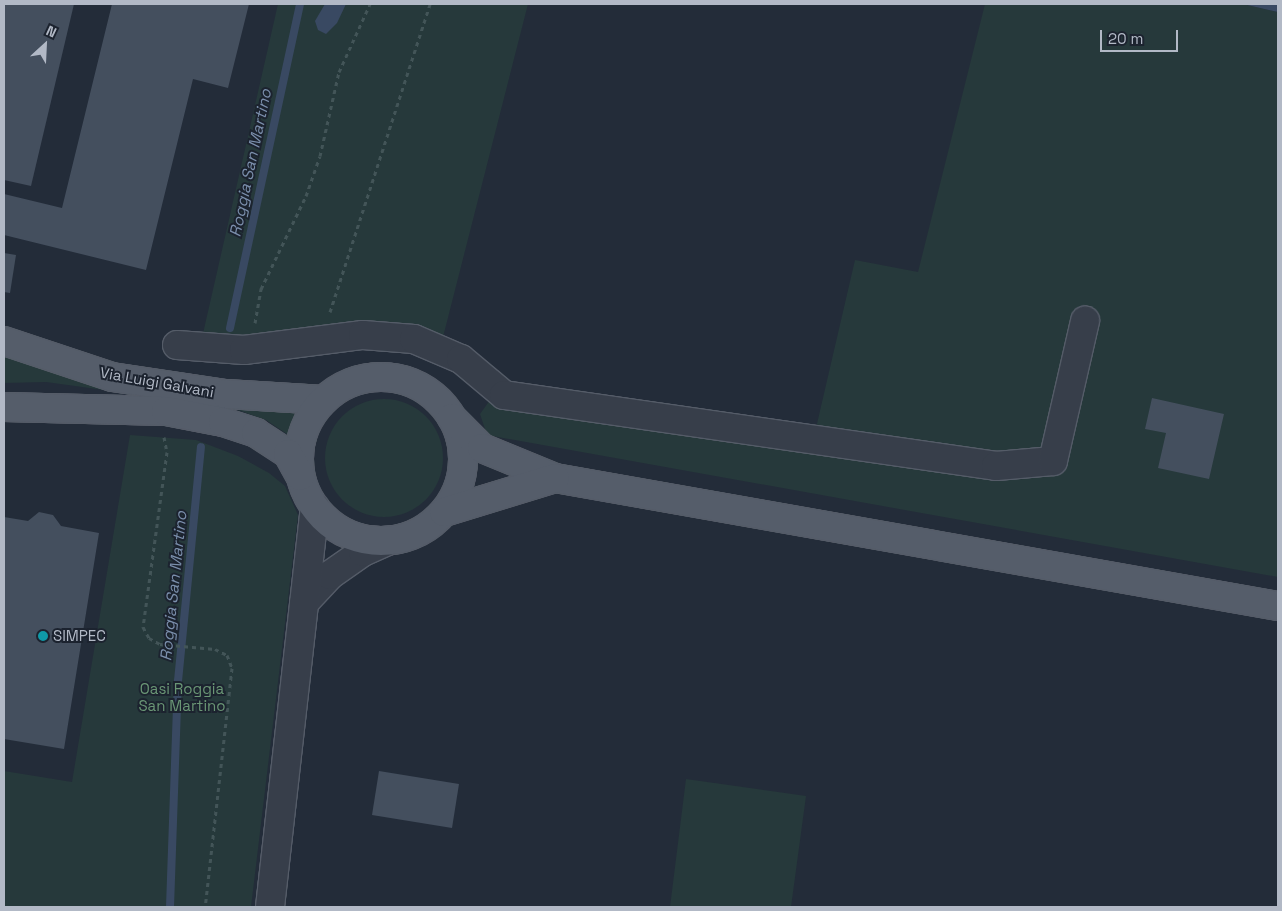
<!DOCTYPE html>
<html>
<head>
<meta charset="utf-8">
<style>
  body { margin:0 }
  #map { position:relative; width:1282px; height:911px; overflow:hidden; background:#232c39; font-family:"Space Grotesk",sans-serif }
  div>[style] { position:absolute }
  .green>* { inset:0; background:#26393b }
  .round { border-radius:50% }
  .water>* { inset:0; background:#394962 }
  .stream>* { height:8px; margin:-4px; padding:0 4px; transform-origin:4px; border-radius:4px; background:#394962 }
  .building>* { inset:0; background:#444f5e }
  .path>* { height:3px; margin-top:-1.5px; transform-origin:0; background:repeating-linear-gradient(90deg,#435558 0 4px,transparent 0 8px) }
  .roads { filter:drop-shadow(1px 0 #555c68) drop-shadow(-1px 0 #555c68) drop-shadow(0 1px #555c68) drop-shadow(0 -1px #555c68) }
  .minor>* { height:28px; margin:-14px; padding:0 14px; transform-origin:14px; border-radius:14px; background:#373e4a }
  .major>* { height:28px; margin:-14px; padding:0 14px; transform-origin:14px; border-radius:14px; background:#555d6a }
  .major>.ring { margin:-14px; padding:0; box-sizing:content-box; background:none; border:28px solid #555d6a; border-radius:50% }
  .dots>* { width:14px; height:14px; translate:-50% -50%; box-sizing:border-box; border:2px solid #1c232f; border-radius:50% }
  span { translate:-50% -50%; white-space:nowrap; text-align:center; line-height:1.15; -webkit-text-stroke:4px #1c232f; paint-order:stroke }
  .street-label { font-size:15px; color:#b2b9c6 }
  .poi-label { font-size:15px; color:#b2b9c6 }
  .left { translate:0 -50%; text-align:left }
  .park-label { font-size:15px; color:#6a9675 }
  .water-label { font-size:16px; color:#7b8fac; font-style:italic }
  .frame { position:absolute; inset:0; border:5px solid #b2b9c6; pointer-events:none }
  .north { position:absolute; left:20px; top:20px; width:50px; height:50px; -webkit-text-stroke:4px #1c232f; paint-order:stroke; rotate:25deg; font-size:14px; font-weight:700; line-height:20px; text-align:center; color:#b2b9c6 }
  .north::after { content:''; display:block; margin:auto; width:18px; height:22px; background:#b2b9c6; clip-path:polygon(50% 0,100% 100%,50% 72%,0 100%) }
  .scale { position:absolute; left:1100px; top:30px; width:78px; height:22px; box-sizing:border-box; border:2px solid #b2b9c6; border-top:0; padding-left:6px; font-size:15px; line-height:18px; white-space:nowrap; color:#b2b9c6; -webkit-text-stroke:4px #1c232f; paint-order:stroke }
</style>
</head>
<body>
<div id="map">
  <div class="green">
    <div style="clip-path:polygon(278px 4px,528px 4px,442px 341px,307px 335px,202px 338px)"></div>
    <div style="clip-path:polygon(985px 4px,1243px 4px,1278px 12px,1278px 577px,487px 435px,480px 414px,495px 393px,816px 428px,855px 260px,918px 272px)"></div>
    <div style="clip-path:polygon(10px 355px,126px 393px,46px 382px,4px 383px,4px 356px)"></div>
    <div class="round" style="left:325px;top:399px;width:118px;height:118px"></div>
    <div style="clip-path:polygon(239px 405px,299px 410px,290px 436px,266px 420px,238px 410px)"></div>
    <div style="clip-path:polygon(130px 435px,196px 440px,238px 456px,269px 473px,285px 486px,298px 515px,251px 907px,4px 907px,4px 771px,72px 782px)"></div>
    <div style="clip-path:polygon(686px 779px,806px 796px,791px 907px,670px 907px)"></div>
  </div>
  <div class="water">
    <div style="clip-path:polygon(325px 4px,346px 4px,337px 23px,326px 34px,318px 30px,315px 21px)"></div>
    <div style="clip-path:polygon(1243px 4px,1278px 4px,1278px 12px)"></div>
  </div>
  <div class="stream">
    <div style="left:230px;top:328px;width:331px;rotate:-77.8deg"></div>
    <div style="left:170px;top:907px;width:226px;rotate:-88deg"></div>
    <div style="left:178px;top:681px;width:235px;rotate:-84.4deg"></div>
  </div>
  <div class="building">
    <div style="clip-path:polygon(4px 4px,74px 4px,31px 186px,4px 180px)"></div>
    <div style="clip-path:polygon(112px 4px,249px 4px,228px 88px,193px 79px,146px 270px,4px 235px,4px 194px,62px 208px)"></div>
    <div style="clip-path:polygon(4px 253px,16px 255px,10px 293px,4px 292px)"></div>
    <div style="clip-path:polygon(1152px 398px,1224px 414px,1209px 479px,1158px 468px,1166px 433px,1145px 429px)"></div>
    <div style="clip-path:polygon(39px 512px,53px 515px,61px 526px,99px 533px,64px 749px,4px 739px,4px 517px,28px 521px)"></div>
    <div style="clip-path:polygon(379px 771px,459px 784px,452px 828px,372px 815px)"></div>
  </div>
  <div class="path">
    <div style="left:330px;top:312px;width:324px;rotate:-72deg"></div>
    <div style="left:255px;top:323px;width:35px;rotate:-80deg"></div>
    <div style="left:261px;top:289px;width:103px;rotate:-64.2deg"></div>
    <div style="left:306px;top:196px;width:42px;rotate:-70.7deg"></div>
    <div style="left:320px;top:156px;width:86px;rotate:-77.3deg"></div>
    <div style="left:339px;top:72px;width:75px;rotate:-65.5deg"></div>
    <div style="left:164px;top:437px;width:15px;rotate:79deg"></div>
    <div style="left:167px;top:452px;width:177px;rotate:97.8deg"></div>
    <div style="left:143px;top:627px;width:13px;rotate:61deg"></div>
    <div style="left:149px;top:638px;width:13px;rotate:29deg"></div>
    <div style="left:160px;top:644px;width:55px;rotate:5.2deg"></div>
    <div style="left:215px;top:649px;width:13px;rotate:27deg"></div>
    <div style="left:227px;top:655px;width:14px;rotate:69deg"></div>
    <div style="left:232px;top:668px;width:241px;rotate:96.4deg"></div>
  </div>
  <div class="roads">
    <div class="minor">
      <div style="left:177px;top:345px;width:67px;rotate:4.3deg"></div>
      <div style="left:244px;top:350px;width:120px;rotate:-7.2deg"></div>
      <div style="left:363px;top:335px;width:51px;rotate:4.5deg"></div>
      <div style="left:414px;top:339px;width:51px;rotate:23.1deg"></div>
      <div style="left:461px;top:359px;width:56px;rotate:39.9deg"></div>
      <div style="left:504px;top:395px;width:497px;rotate:8.2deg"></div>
      <div style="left:996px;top:466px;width:57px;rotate:-5deg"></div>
      <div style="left:1053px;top:461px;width:144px;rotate:-77.1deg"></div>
      <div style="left:304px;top:603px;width:38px;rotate:-47deg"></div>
      <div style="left:330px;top:575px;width:40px;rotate:-34.9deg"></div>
      <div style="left:363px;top:552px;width:27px;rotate:-24deg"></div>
      <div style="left:270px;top:907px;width:402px;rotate:-83.6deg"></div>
    </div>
    <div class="major">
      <div style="left:4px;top:341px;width:114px;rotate:18.4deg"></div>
      <div style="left:112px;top:377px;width:115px;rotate:8.5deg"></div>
      <div style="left:226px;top:394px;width:98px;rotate:3.5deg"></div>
      <div class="ring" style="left:299px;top:377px;width:136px;height:136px"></div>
      <div style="left:4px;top:407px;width:162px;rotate:1.4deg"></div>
      <div style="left:166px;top:411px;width:58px;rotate:10.9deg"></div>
      <div style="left:223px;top:422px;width:35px;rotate:18deg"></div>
      <div style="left:256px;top:433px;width:38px;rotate:33deg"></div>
      <div style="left:288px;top:454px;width:25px;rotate:61deg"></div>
      <div style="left:452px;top:418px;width:42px;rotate:45deg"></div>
      <div style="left:482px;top:448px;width:79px;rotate:22.3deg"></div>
      <div style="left:555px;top:478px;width:734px;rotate:10.04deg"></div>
      <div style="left:444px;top:512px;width:116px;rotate:-17deg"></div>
    </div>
  </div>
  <div class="dots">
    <div style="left:43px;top:636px;background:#0f9aa8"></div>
  </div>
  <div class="street-label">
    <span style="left:157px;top:382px;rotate:10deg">Via Luigi Galvani</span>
  </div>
  <div class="poi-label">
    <span class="left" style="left:53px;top:636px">SIMPEC</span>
  </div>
  <div class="park-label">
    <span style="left:182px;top:697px">Oasi Roggia<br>San Martino</span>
  </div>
  <div class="water-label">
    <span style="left:251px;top:163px;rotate:-78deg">Roggia San Martino</span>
    <span style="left:174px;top:586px;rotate:-84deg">Roggia San Martino</span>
  </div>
  <div class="frame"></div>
  <div class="north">N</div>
  <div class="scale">20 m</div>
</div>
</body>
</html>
